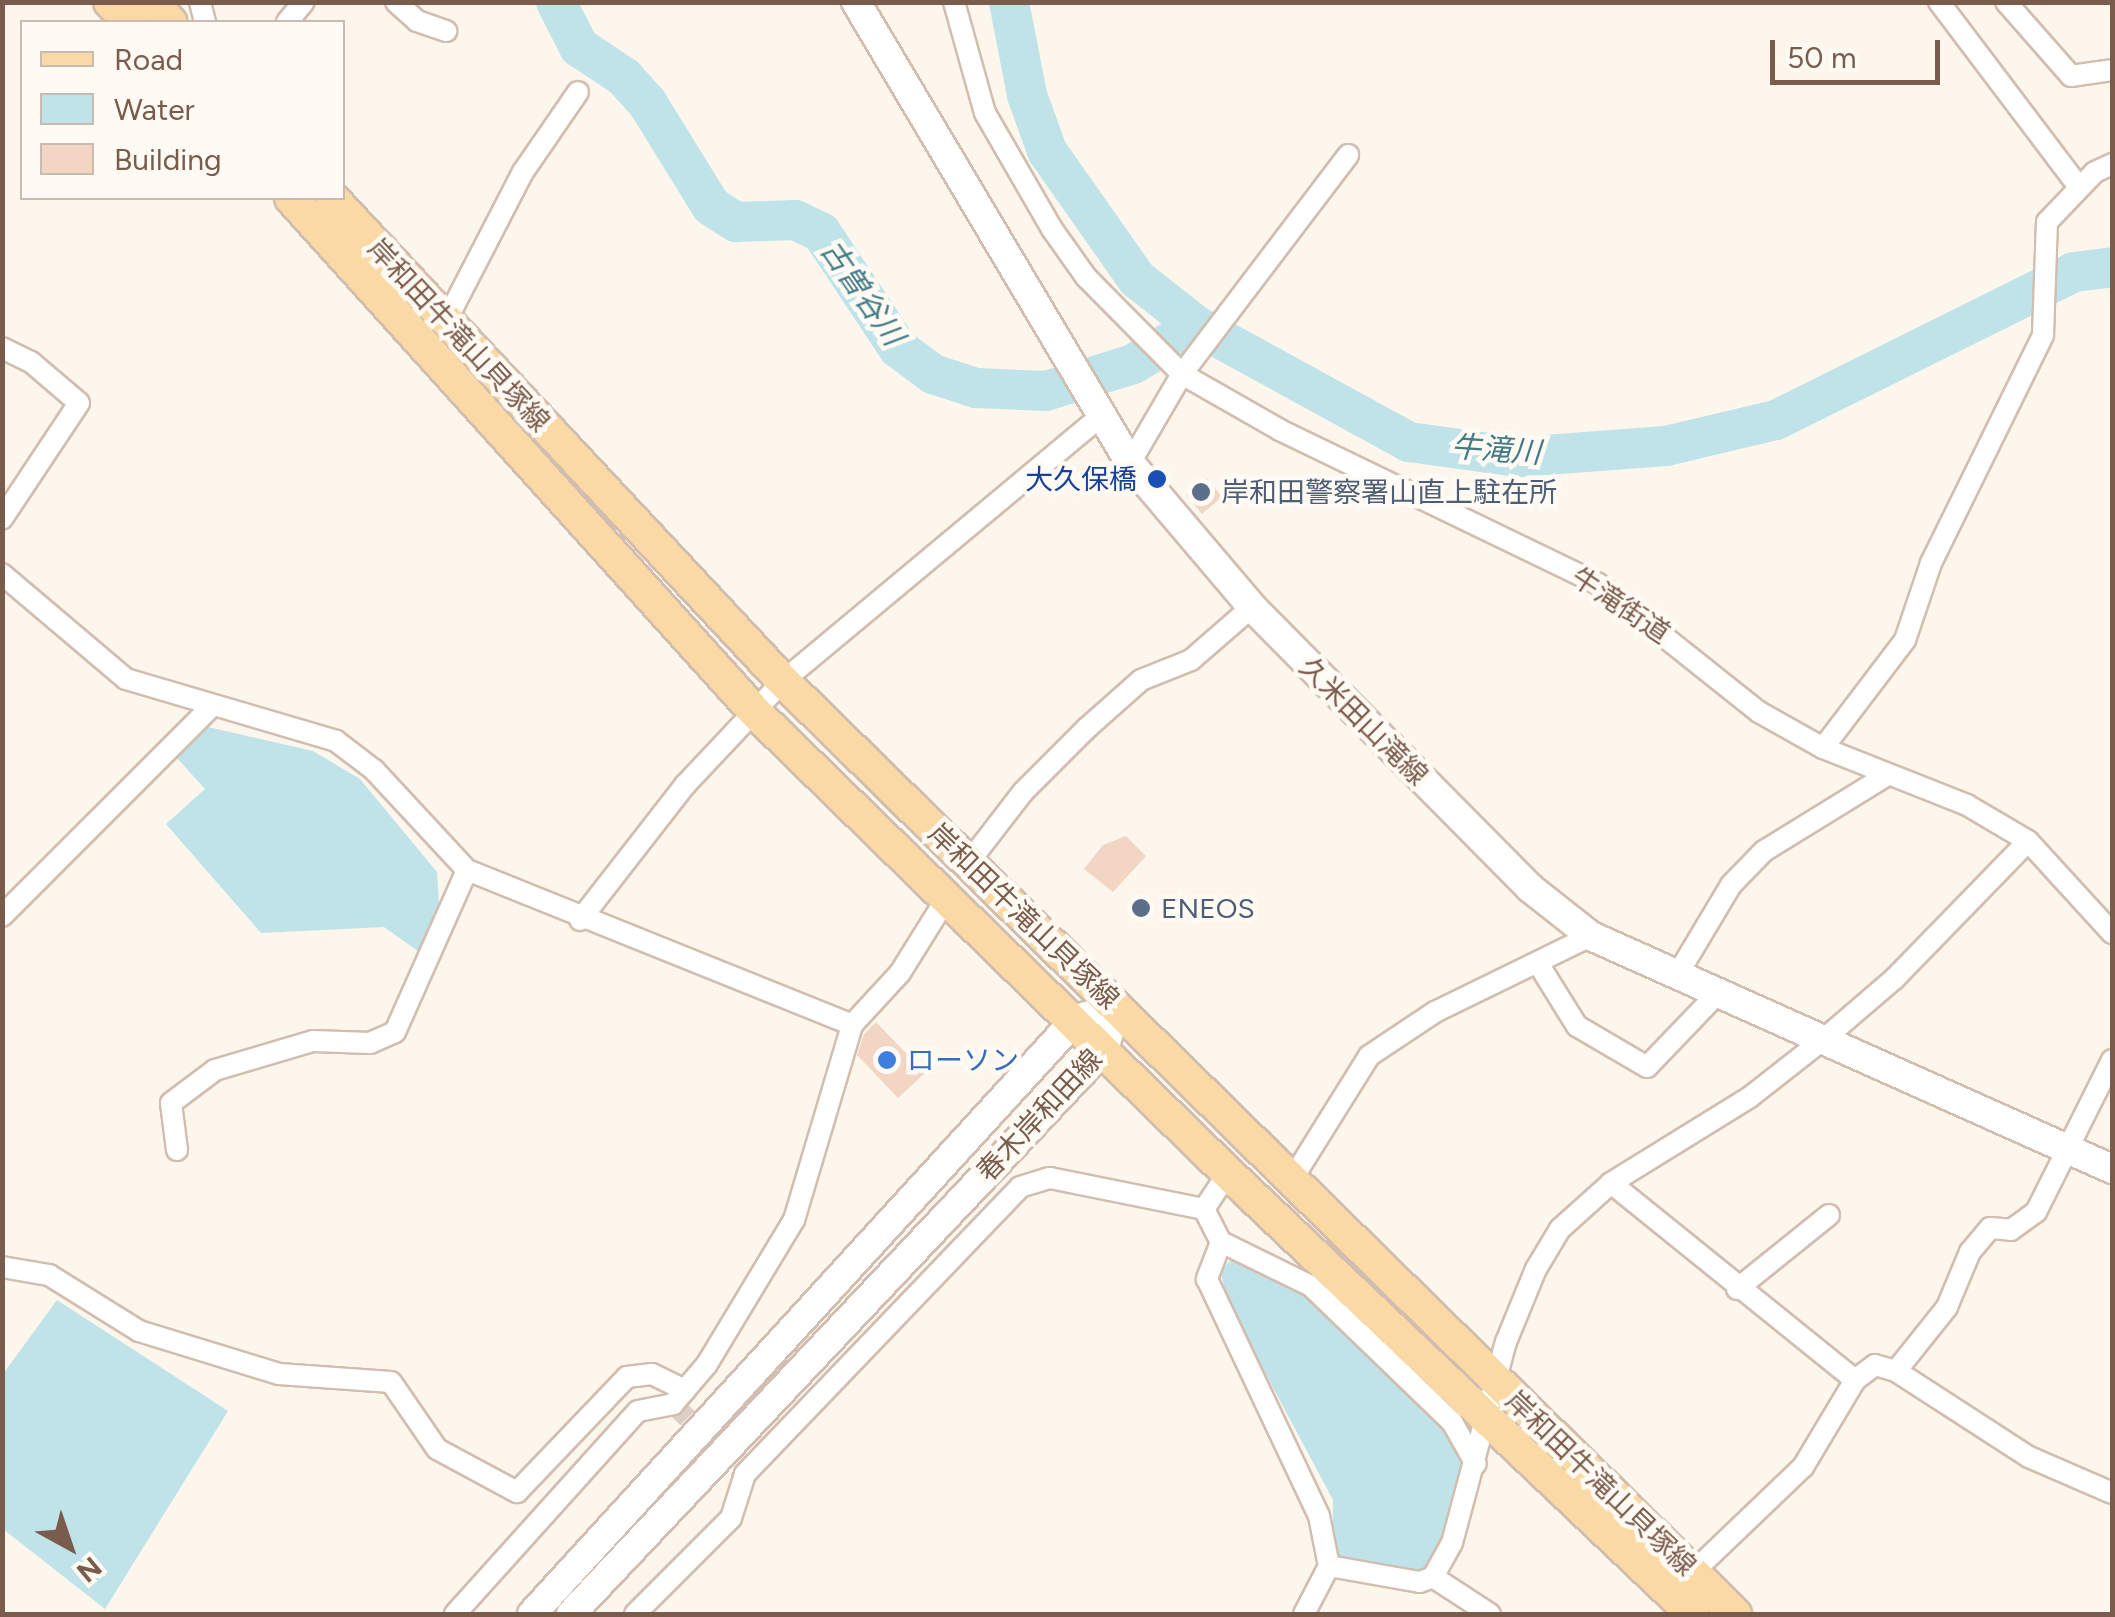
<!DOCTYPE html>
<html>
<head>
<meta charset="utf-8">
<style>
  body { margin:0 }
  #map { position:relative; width:2115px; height:1617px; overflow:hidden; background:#fdf6ec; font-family:Figtree,"Noto Sans JP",sans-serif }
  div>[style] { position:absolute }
  .water>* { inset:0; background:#bfe3e8 }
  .river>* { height:40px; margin:-20px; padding:0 20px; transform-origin:20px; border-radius:20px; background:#bfe3e8 }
  .building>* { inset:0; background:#f3d5c3 }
  .street-tunnel>* { height:20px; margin-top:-10px; transform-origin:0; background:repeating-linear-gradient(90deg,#dcd0c4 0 20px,transparent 0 30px) }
  .roads { filter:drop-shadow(2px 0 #d1beb0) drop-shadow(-2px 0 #d1beb0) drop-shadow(0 2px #d1beb0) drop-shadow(0 -2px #d1beb0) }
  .street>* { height:20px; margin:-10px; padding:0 10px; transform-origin:10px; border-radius:10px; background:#fff }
  .secondary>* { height:28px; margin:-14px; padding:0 14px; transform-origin:14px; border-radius:14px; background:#fff }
  .primary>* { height:32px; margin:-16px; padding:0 16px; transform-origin:16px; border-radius:16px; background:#fbd9a5 }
  .dots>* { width:28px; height:28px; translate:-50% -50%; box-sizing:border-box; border:5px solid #fffaf3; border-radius:50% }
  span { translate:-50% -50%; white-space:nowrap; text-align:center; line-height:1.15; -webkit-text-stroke:9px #fffaf3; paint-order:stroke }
  .street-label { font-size:28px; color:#7a5c4d }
  .transit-label { font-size:28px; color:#164399 }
  .right { translate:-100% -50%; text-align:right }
  .service-label { font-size:28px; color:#4e5e75 }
  .left { translate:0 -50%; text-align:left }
  .shop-label { font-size:28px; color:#366cbe }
  .water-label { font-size:30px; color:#437c86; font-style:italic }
  .frame { position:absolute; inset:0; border:5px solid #7a5c4d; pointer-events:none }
  .legend { position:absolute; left:20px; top:20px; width:325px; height:180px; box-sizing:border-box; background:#fffaf3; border:2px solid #cabbb1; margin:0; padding:12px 18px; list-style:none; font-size:30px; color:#7a5c4d }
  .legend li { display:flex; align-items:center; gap:20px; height:50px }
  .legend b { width:50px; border:2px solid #cabbb1 }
  .north { position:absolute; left:20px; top:1497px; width:100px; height:100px; -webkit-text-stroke:8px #fffaf3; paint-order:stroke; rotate:140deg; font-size:28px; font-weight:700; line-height:40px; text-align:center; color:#7a5c4d }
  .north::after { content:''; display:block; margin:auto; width:35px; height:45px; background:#7a5c4d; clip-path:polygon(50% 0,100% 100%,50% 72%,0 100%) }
  .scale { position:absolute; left:1770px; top:40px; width:170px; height:45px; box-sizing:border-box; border:5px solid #7a5c4d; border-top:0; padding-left:12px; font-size:30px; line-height:35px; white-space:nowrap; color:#7a5c4d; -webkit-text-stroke:8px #fffaf3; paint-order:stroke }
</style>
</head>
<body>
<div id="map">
  <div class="water">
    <div style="clip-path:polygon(208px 727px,313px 751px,360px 779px,437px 872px,439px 904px,422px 954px,384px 927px,261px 933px,166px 824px,205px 789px,177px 758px)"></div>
    <div style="clip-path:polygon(1234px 1257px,1293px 1283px,1441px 1421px,1462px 1461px,1449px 1530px,1427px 1568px,1405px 1575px,1332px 1557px,1333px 1500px,1230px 1307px,1220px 1271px)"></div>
    <div style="clip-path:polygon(57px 1300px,228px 1411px,105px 1609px,3px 1529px,3px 1374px)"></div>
  </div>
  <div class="river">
    <div style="left:556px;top:2px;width:51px;rotate:62.9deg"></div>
    <div style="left:579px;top:47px;width:54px;rotate:33.7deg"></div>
    <div style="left:624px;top:77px;width:36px;rotate:48deg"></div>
    <div style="left:648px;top:104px;width:120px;rotate:58.3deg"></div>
    <div style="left:711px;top:206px;width:30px;rotate:33deg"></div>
    <div style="left:736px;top:222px;width:59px;rotate:-1.9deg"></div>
    <div style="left:795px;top:220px;width:29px;rotate:25deg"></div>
    <div style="left:821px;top:232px;width:139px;rotate:56.4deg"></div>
    <div style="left:898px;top:348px;width:44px;rotate:36.6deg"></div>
    <div style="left:933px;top:374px;width:45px;rotate:18deg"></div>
    <div style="left:976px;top:388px;width:70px;rotate:2.5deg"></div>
    <div style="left:1046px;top:391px;width:91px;rotate:-17.2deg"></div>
    <div style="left:1133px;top:364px;width:74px;rotate:-30.7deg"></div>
    <div style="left:1009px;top:2px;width:95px;rotate:79deg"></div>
    <div style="left:1027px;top:95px;width:59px;rotate:70.3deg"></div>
    <div style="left:1047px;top:151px;width:156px;rotate:54.9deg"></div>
    <div style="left:1137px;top:279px;width:76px;rotate:38.1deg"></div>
    <div style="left:1197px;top:326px;width:242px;rotate:28.7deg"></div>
    <div style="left:1409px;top:442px;width:111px;rotate:7.8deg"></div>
    <div style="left:1519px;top:457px;width:147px;rotate:-4.3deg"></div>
    <div style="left:1666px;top:446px;width:113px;rotate:-13.3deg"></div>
    <div style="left:1776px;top:420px;width:333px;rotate:-26.4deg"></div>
    <div style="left:2074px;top:272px;width:38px;rotate:-7deg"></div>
  </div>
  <div class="building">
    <div style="clip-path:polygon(1207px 478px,1222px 497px,1202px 514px,1186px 495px)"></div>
    <div style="clip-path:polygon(1126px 836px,1146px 856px,1113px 892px,1084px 869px,1103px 845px)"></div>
    <div style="clip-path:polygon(876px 1022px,925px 1073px,898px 1098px,857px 1055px,864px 1034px)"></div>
  </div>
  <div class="street-tunnel">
    <div style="left:673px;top:1404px;width:100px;rotate:44.2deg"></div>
  </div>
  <div class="roads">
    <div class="street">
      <div style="left:200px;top:2px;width:21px;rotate:76deg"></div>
      <div style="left:396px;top:2px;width:28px;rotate:42deg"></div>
      <div style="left:417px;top:21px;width:31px;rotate:19deg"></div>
      <div style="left:954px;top:2px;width:115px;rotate:74.4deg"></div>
      <div style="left:985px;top:113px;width:134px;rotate:60deg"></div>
      <div style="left:1052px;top:229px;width:59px;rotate:54.7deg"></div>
      <div style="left:1086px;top:277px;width:136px;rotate:45.3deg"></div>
      <div style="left:1182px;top:374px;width:275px;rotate:-52.8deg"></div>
      <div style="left:1939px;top:2px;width:232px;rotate:52.9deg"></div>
      <div style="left:2006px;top:2px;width:98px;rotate:48.7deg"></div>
      <div style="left:2071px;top:76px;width:41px;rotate:-8.3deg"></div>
      <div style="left:287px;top:22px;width:26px;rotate:-50deg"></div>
      <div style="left:446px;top:321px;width:168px;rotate:-62.7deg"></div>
      <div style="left:523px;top:172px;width:97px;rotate:-55.5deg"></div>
      <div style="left:2px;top:348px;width:32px;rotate:26deg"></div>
      <div style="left:31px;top:362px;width:63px;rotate:40.5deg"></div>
      <div style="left:79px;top:403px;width:139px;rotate:123.6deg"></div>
      <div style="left:1130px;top:463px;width:103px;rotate:-59.7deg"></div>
      <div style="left:1182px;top:374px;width:113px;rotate:29.7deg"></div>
      <div style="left:1280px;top:430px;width:353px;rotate:25.8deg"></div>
      <div style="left:1598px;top:584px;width:206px;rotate:38.5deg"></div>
      <div style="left:1759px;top:712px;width:73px;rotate:29.4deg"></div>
      <div style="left:1823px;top:748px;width:155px;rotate:21.6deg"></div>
      <div style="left:1967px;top:805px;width:71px;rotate:30.5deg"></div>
      <div style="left:2028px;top:841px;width:125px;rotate:47.6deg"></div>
      <div style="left:2px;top:574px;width:162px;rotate:40.3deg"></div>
      <div style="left:126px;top:679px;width:219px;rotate:16.4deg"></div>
      <div style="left:336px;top:741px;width:48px;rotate:37.3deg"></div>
      <div style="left:374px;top:770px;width:137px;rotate:47.1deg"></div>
      <div style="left:467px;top:870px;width:415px;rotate:21.9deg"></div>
      <div style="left:1823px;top:748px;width:136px;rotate:-52.8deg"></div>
      <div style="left:1905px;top:640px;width:81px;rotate:-71.3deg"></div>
      <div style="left:1931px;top:563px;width:254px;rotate:-63.8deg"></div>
      <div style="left:2043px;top:335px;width:113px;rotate:-88deg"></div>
      <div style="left:2047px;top:222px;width:69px;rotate:-46.2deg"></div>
      <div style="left:2095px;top:172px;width:19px;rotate:-25deg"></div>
      <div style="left:969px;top:862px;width:88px;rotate:-52.4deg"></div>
      <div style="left:1023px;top:792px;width:91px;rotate:-45deg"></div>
      <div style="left:1087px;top:728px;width:72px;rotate:-41.6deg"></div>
      <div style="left:1141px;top:680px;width:54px;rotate:-21.8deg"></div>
      <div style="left:1191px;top:660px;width:81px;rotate:-41deg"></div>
      <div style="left:2px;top:916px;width:298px;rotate:-45deg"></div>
      <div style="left:580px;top:920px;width:171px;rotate:-52.1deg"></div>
      <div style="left:685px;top:785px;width:143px;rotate:-46.7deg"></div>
      <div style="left:783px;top:681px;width:411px;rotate:-39.8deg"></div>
      <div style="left:1539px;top:965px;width:72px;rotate:58.1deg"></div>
      <div style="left:1577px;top:1026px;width:81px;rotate:30.4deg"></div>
      <div style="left:1647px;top:1067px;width:101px;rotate:-46.2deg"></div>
      <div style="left:1676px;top:977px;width:107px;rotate:-59.1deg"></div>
      <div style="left:1731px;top:885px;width:47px;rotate:-45.9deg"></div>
      <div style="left:1764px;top:851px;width:143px;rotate:-31.6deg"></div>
      <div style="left:177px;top:1150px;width:47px;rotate:-97.3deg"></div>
      <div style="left:171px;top:1103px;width:55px;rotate:-36.9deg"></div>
      <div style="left:215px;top:1070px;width:102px;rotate:-16.5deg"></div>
      <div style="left:313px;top:1041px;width:57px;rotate:2deg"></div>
      <div style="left:370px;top:1043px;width:27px;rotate:-24deg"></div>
      <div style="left:395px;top:1032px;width:177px;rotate:-66deg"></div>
      <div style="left:1291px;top:1181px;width:147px;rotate:-58deg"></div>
      <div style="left:1369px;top:1056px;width:79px;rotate:-33.7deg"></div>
      <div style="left:1435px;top:1012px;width:174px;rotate:-26deg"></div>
      <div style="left:1611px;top:1183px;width:314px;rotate:38.9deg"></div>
      <div style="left:1204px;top:1209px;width:43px;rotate:-56.3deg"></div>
      <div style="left:1221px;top:1242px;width:40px;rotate:111deg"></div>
      <div style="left:1207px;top:1279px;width:262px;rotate:64.7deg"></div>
      <div style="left:1319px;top:1516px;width:51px;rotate:78.7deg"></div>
      <div style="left:2px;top:1267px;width:48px;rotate:9.7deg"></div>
      <div style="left:49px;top:1275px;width:106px;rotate:31.9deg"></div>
      <div style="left:139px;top:1331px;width:146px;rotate:17.1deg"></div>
      <div style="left:279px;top:1374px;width:112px;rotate:4.1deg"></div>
      <div style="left:391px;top:1382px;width:81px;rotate:55.5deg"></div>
      <div style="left:437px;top:1449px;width:91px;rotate:28.3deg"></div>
      <div style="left:517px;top:1492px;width:159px;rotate:-46.3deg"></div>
      <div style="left:627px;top:1377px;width:25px;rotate:-7deg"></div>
      <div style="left:652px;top:1374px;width:37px;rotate:26deg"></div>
      <div style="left:1737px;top:1289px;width:118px;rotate:-38.8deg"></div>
      <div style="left:1896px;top:1371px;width:82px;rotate:-51.4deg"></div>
      <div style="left:1947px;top:1307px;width:60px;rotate:-67.3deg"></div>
      <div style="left:1970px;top:1252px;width:31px;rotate:-50deg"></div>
      <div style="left:1990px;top:1228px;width:21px;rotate:5deg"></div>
      <div style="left:2011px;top:1230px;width:31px;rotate:-36deg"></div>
      <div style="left:2036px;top:1212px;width:170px;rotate:-63.4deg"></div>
      <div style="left:1693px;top:1572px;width:152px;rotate:-43.7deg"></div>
      <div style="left:1803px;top:1467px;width:101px;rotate:-59.1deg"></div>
      <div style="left:1855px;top:1380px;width:25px;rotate:-37deg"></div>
      <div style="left:1875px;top:1365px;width:22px;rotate:16deg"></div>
      <div style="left:1896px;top:1371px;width:158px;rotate:32.9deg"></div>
      <div style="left:2029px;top:1457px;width:90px;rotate:23.4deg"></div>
      <div style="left:1433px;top:1577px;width:68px;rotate:33deg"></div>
      <div style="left:455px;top:1614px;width:273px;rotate:-48deg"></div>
      <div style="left:638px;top:1411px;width:36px;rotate:-11deg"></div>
      <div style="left:673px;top:1404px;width:52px;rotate:-49.6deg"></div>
      <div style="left:707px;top:1364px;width:168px;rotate:-58.9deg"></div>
      <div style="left:794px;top:1220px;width:203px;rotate:-73.4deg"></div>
      <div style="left:852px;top:1025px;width:71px;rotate:-47.3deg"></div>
      <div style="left:900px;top:973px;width:91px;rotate:-58.1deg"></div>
      <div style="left:635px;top:1614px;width:136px;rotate:-45deg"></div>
      <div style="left:731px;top:1518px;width:46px;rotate:-72.3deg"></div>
      <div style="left:745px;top:1474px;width:397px;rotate:-46.2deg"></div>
      <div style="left:1020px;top:1187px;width:31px;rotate:-17deg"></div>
      <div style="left:1050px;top:1178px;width:157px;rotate:11.4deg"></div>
      <div style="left:1204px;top:1209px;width:37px;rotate:63deg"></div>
      <div style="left:1221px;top:1242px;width:100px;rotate:26.1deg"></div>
      <div style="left:1311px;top:1286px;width:196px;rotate:44deg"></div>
      <div style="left:1452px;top:1422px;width:48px;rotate:60.3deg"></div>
      <div style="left:1304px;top:1614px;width:54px;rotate:-62.5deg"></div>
      <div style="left:1329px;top:1566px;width:92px;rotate:10deg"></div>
      <div style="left:1420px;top:1582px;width:14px;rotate:-21deg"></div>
      <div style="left:1433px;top:1577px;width:39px;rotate:-61deg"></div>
      <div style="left:1452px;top:1543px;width:208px;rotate:-75deg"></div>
      <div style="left:1506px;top:1342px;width:79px;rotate:-67.7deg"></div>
      <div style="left:1536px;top:1269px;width:47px;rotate:-59deg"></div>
      <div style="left:1560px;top:1229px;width:69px;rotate:-42deg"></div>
      <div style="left:1611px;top:1183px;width:163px;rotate:-31.7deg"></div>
      <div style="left:1750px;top:1097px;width:94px;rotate:-38.1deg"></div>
      <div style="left:1824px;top:1039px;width:92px;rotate:-40.6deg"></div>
      <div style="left:1894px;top:979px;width:192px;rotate:-45.8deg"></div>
    </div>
    <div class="secondary">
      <div style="left:856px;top:2px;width:536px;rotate:59.27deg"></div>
      <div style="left:1130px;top:463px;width:189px;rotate:49.7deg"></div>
      <div style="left:1252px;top:607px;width:395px;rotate:45.3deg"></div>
      <div style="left:1530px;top:888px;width:78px;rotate:38.2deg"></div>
      <div style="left:1591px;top:936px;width:571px;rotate:24.09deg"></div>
      <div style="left:532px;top:1614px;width:806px;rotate:-47.56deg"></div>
      <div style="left:1076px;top:1019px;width:43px;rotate:-16.3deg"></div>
      <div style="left:571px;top:1614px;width:777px;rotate:-46.67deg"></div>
      <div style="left:1104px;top:1049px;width:44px;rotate:-72.8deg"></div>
    </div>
    <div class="primary">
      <div style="left:110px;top:2px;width:28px;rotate:46deg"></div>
      <div style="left:151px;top:2px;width:28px;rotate:46deg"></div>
      <div style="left:291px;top:198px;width:691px;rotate:47.93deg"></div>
      <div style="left:754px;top:711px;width:662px;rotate:44.27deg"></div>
      <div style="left:1228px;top:1173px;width:641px;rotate:43.48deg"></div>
      <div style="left:332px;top:198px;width:661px;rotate:46.96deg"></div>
      <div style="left:783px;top:681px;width:1333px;rotate:44.42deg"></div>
    </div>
  </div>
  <div class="dots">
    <div style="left:1157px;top:479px;background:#1a4fb4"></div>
    <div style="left:1201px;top:492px;background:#5c6f8a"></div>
    <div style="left:1141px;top:908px;background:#5c6f8a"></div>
    <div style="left:887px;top:1060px;background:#3f7fe0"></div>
  </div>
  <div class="street-label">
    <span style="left:459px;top:335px;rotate:47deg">岸和田牛滝山貝塚線</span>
    <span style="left:1621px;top:605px;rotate:34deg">牛滝街道</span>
    <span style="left:1364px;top:721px;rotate:45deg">久米田山滝線</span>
    <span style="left:1024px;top:916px;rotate:44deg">岸和田牛滝山貝塚線</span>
    <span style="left:1039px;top:1115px;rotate:-47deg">春木岸和田線</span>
    <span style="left:1601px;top:1483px;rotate:44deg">岸和田牛滝山貝塚線</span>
  </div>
  <div class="transit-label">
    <span class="right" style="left:1137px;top:479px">大久保橋</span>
  </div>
  <div class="service-label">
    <span class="left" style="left:1221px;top:492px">岸和田警察署山直上駐在所</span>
    <span class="left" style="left:1161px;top:908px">ENEOS</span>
  </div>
  <div class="shop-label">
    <span class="left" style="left:907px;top:1060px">ローソン</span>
  </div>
  <div class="water-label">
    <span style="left:862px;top:293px;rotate:55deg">古曽谷川</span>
    <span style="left:1496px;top:450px;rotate:4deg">牛滝川</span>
  </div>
  <div class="frame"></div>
  <ul class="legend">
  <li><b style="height:12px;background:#fbd9a5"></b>Road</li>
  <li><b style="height:28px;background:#bfe3e8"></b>Water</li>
  <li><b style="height:28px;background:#f3d5c3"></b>Building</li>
  </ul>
  <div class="north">N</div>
  <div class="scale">50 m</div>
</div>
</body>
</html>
